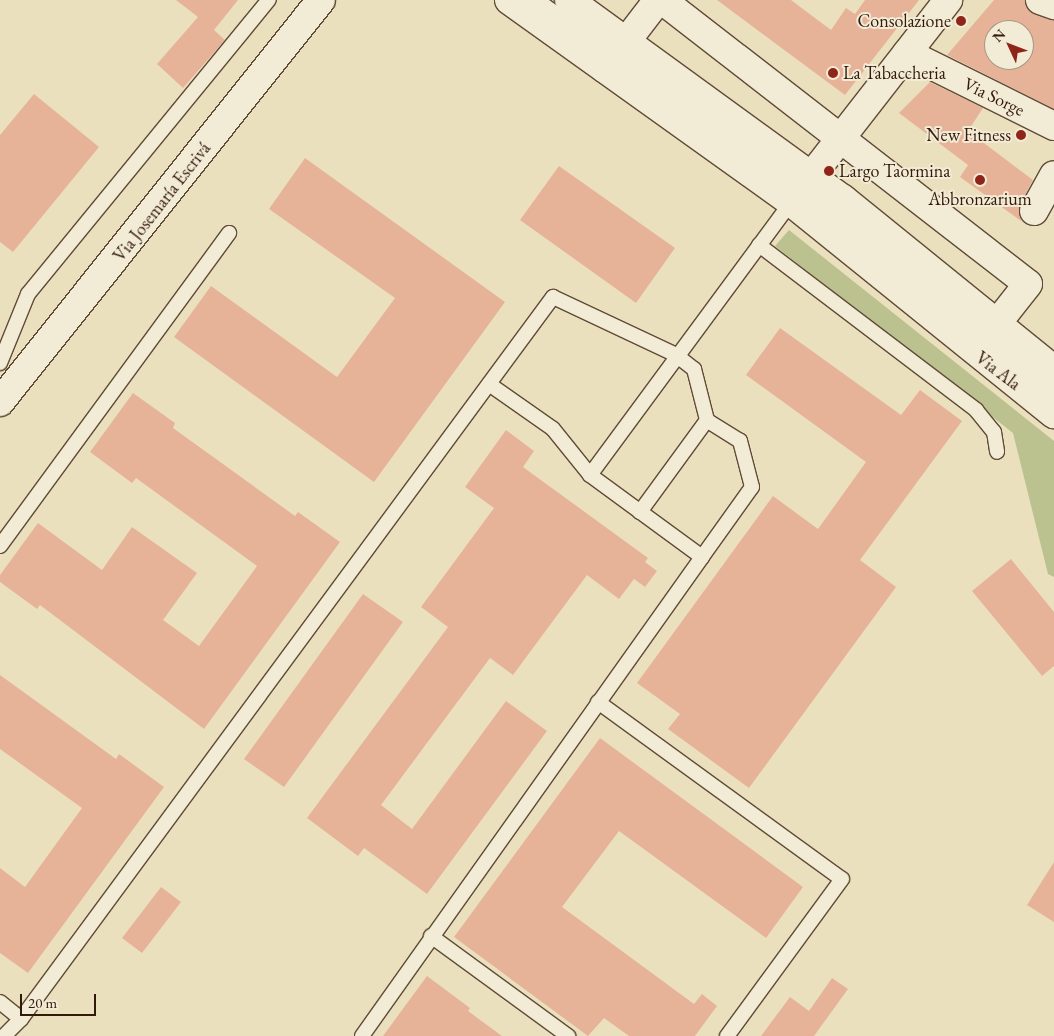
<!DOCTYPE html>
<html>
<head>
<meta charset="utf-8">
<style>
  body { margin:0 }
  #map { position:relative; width:1054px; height:1036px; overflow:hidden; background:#ebe0be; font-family:"EB Garamond",serif }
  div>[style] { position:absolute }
  .green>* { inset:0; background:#bbc18f }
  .building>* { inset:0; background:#e7b398 }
  .roads { filter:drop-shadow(1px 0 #604b38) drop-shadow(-1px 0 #604b38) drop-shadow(0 1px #604b38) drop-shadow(0 -1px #604b38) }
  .lane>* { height:14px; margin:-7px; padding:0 7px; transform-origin:7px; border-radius:7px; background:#f2ebd5 }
  .street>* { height:28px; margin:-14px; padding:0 14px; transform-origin:14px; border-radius:14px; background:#f2ebd5 }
  .secondary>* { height:28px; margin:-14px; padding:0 14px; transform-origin:14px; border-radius:14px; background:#f2ebd5 }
  .dots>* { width:14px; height:14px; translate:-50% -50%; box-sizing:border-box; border:2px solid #f2ebd5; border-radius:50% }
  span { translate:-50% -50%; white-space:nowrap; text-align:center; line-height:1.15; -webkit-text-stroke:4px #f2ebd5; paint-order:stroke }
  .poi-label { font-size:18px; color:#32190c }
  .right { translate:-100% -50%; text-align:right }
  .left { translate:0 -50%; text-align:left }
  .street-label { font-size:18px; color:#32190c }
  .north { position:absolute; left:984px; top:20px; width:50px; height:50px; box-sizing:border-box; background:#f2ebd5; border:1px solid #a59785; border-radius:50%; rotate:313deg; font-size:14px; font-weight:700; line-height:20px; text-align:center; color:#32190c }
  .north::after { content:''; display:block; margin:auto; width:18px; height:22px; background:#8f2418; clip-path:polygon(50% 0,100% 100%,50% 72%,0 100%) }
  .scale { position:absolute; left:20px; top:994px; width:76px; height:22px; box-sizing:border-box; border:2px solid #32190c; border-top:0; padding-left:6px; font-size:15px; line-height:18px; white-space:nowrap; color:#32190c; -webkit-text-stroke:4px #f2ebd5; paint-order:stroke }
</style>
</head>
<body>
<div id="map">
  <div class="green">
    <div style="clip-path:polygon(789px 230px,1054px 441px,1054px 577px,1048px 574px,1013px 433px,775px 246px)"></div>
  </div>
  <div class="building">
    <div style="clip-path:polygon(176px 0,238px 0,214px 30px,225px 40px,183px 88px,157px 64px,198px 17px)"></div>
    <div style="clip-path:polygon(717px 0,791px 0,831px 30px,846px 8px,855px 14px,865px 0,919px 0,845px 95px)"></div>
    <div style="clip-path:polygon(evenodd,994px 0,1025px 0,1028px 10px,1054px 20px,1054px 109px,947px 55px,994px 0,994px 30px,1024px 30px,1024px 60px,994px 60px,994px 30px)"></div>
    <div style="clip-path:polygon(930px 82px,983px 108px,968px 131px,1033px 180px,1020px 204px,1021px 221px,960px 177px,968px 165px,899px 113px)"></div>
    <div style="clip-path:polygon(34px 94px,99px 147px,13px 252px,0 242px,0 135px)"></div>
    <div style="clip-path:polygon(305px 158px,505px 302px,374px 482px,174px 337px,211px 286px,337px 377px,395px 298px,269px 209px)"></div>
    <div style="clip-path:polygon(559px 166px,675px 248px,636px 303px,520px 220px)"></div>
    <div style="clip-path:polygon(780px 328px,901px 415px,920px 390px,962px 421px,860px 560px,896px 587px,749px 788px,668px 729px,680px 714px,637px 683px,773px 496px,818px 529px,866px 462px,746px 375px)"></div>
    <div style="clip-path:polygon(133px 393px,175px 423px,173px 428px,295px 516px,298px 512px,340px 542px,204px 729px,40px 605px,37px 609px,0 582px,0 575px,38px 523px,102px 570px,132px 527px,197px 573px,163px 620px,199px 646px,257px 566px,136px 478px,132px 483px,90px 452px)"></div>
    <div style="clip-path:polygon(506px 430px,534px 451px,523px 467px,648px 558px,645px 562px,657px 571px,645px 587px,634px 579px,619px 599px,587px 575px,513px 675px,490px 658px,381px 805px,412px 829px,506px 701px,547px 731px,427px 894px,364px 848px,358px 856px,307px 818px,448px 627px,421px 607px,494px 508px,465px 487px)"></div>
    <div style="clip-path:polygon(1011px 559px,1054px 612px,1054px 666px,1042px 676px,972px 591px)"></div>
    <div style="clip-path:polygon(363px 594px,403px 622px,284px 787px,244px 759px)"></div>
    <div style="clip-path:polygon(0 675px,116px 759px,119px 754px,164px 787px,28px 973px,0 953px,0 868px,25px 887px,82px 808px,0 749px)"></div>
    <div style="clip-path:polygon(600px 738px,803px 887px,766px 938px,619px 831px,562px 907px,694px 1004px,702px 994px,717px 1006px,695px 1036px,629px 1036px,604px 1018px,588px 1036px,454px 937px)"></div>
    <div style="clip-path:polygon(1054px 862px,1054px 922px,1027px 905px)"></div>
    <div style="clip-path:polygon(161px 887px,181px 902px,142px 953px,122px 938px)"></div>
    <div style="clip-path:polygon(427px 976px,470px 1008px,468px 1011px,502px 1036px,383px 1036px)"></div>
    <div style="clip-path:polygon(832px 978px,848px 989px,814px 1036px,761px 1036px,790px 997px,809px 1011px)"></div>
  </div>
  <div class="roads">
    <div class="lane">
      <div style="left:537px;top:0;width:324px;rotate:35.7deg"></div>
      <div style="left:800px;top:189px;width:325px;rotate:38.6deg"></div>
      <div style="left:759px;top:245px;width:273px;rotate:37.2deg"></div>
      <div style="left:976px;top:410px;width:28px;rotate:51deg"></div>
      <div style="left:994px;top:432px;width:20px;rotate:81deg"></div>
      <div style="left:0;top:363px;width:74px;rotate:-67.9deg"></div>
      <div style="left:28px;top:294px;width:380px;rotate:-50.7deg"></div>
      <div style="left:489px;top:384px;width:78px;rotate:35.1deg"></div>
      <div style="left:553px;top:429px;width:59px;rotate:51.2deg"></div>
      <div style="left:0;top:546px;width:388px;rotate:-53.8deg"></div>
      <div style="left:702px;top:557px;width:86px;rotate:-54.5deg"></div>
      <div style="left:752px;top:487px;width:48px;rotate:-104.6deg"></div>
      <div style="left:740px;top:441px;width:39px;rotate:-148deg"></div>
      <div style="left:598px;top:702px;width:301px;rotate:36deg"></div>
      <div style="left:842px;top:879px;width:195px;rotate:126.2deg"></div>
      <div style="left:431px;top:936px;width:170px;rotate:36.1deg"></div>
      <div style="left:0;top:1002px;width:27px;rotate:39deg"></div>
      <div style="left:4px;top:1036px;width:24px;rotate:-45deg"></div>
      <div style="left:21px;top:1019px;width:897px;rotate:-53.62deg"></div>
      <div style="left:553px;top:297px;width:136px;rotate:25.2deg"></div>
      <div style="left:676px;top:355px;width:23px;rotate:38deg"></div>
      <div style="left:694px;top:369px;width:53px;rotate:75.7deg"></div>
      <div style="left:707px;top:420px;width:114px;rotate:126.1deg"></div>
      <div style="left:362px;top:1036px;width:587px;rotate:-54.63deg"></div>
      <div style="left:702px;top:557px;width:139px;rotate:-143.8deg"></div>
      <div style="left:590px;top:475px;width:339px;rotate:-53.6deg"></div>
    </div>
    <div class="street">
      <div style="left:662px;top:0;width:463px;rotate:37.8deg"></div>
      <div style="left:1028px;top:284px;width:53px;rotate:128.2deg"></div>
      <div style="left:1040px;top:0;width:15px;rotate:20deg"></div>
      <div style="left:907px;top:53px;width:164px;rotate:26.4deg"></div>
      <div style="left:605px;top:69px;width:87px;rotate:-52.5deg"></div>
      <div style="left:791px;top:202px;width:256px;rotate:-52.1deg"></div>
      <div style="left:1034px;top:211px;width:41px;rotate:-60.9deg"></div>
      <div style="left:0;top:402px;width:514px;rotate:-51.39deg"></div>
    </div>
    <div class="secondary">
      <div style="left:509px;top:0;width:347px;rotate:35.6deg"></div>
      <div style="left:791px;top:202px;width:338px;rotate:38.9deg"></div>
      <div style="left:569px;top:0;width:339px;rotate:36deg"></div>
      <div style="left:843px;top:199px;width:272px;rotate:39deg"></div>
    </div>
  </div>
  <div class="dots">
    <div style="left:961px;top:21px;background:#8f2418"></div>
    <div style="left:833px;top:73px;background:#8f2418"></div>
    <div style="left:1021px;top:135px;background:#8f2418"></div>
    <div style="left:829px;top:171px;background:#8f2418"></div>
    <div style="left:980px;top:180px;background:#8f2418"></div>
  </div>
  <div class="poi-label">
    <span class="right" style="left:951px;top:21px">Consolazione</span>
    <span class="left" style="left:843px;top:73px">La Tabaccheria</span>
    <span class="right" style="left:1011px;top:135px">New Fitness</span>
    <span class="left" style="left:839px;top:171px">Largo Taormina</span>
    <span style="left:980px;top:199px">Abbronzarium</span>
  </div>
  <div class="street-label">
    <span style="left:994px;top:97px;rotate:26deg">Via Sorge</span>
    <span style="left:162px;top:202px;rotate:-52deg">Via Josemaría Escrivá</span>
    <span style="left:998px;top:371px;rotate:37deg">Via Ala</span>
  </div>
  <div class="north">N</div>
  <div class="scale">20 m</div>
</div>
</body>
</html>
